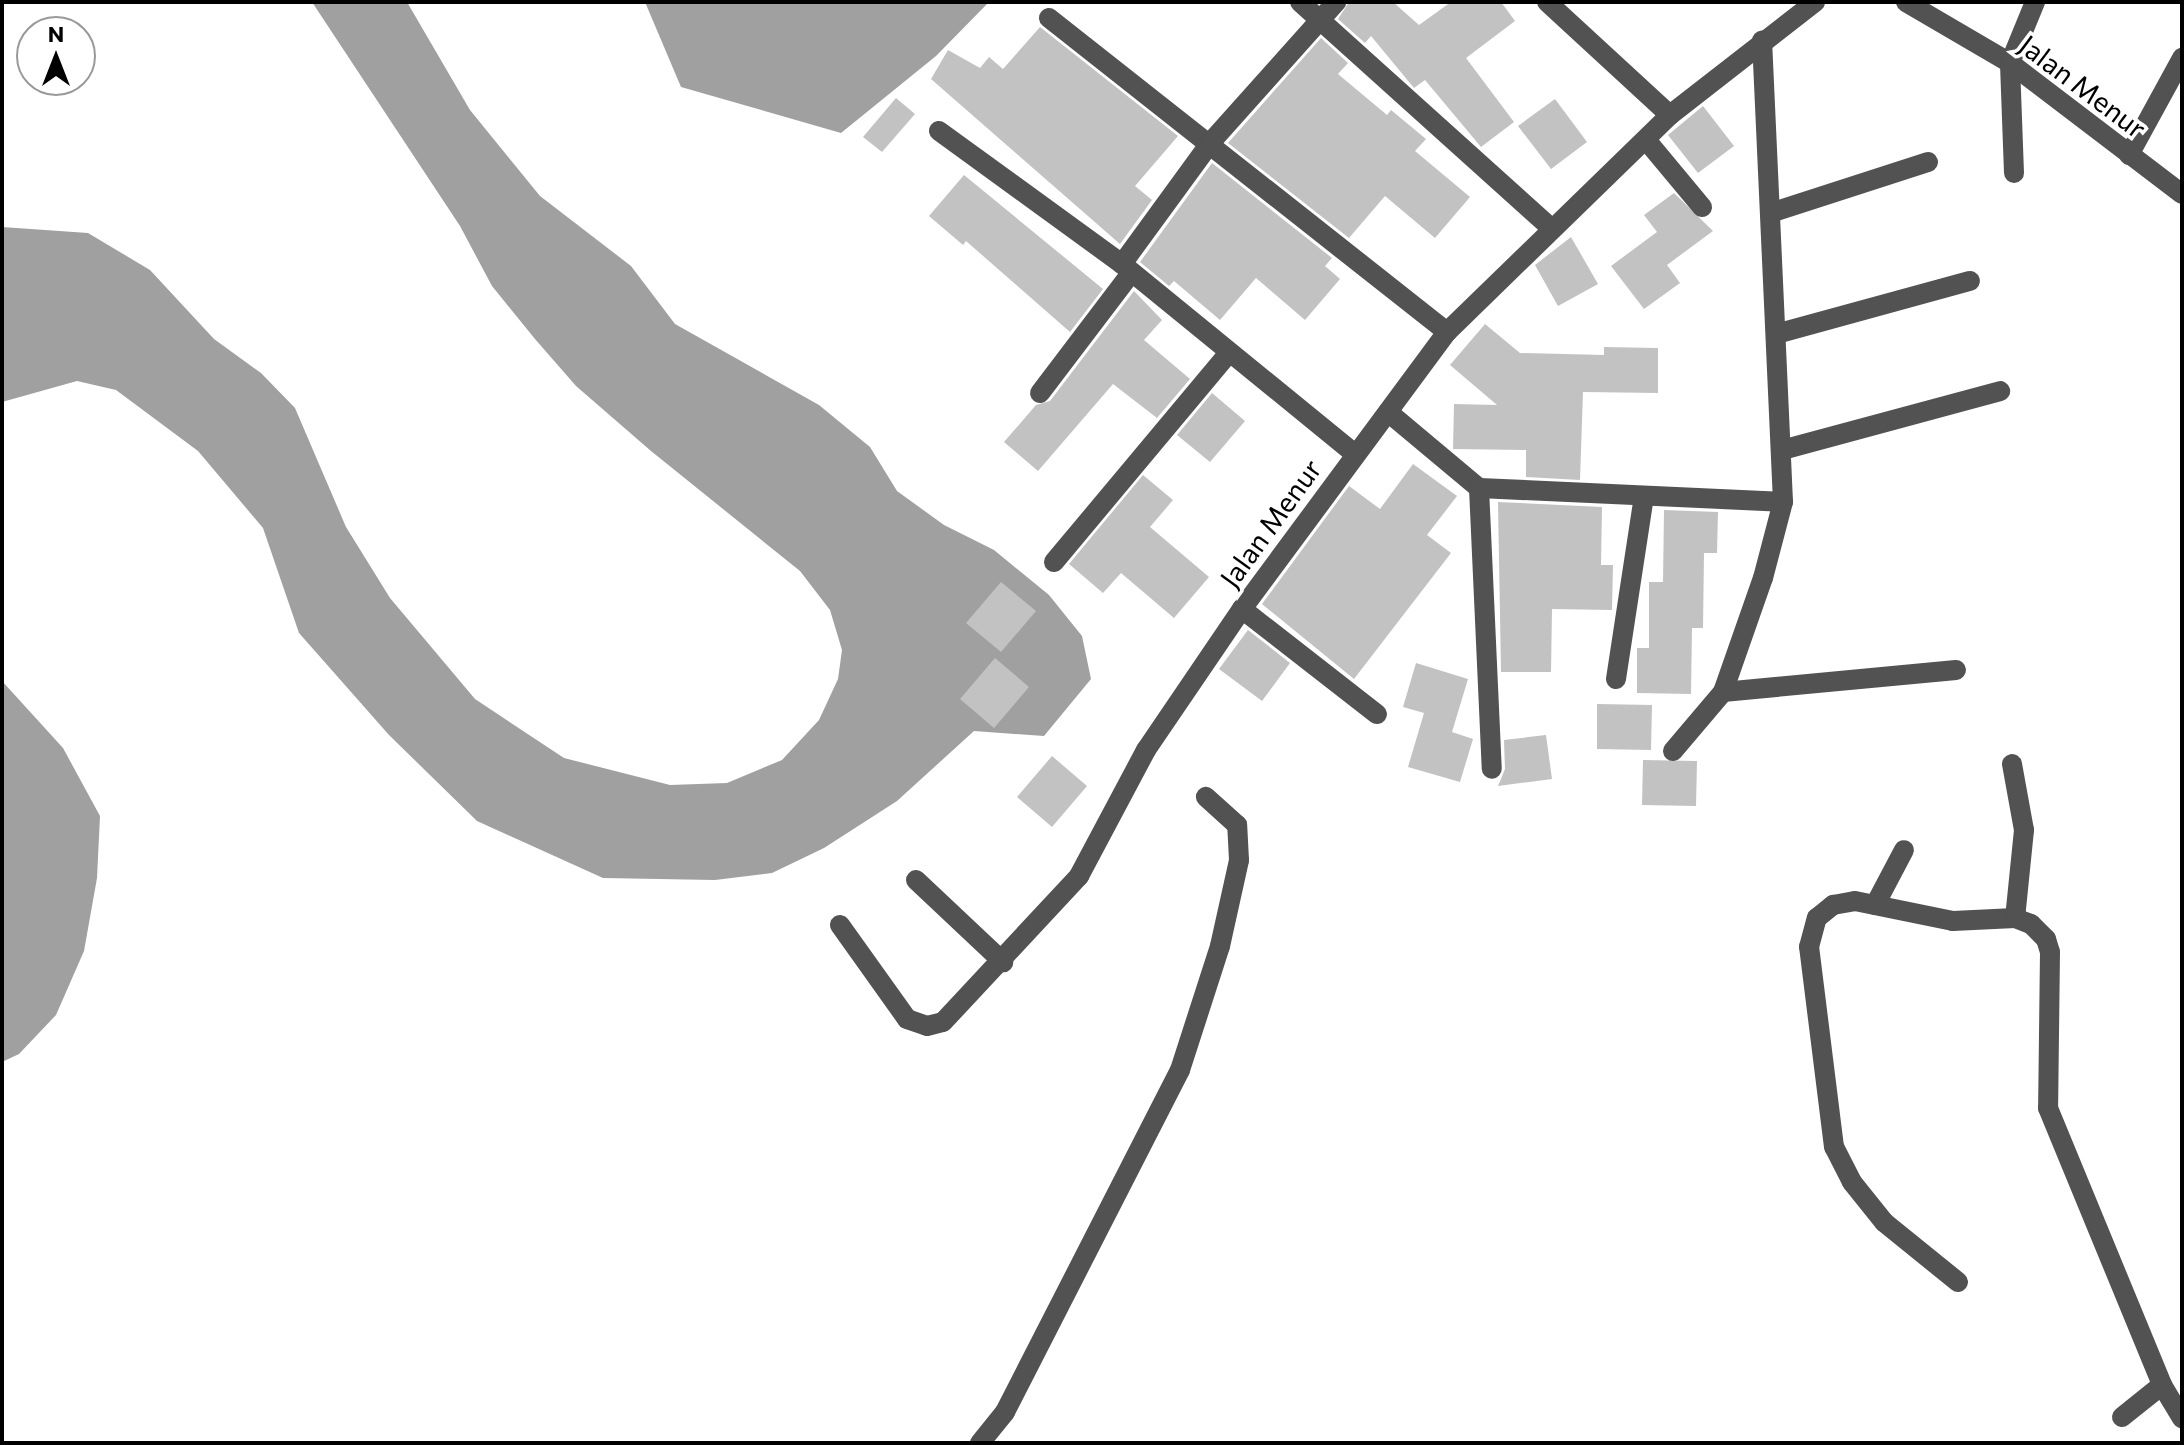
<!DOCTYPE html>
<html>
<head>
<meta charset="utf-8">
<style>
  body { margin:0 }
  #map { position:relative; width:2184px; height:1445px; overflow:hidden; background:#fff; font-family:Commissioner,sans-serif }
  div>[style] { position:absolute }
  .water>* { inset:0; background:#a0a0a0 }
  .building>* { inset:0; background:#c2c2c2 }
  .minor>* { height:20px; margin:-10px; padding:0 10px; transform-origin:10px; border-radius:10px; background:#525252 }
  span { translate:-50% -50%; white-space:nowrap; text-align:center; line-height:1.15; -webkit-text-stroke:7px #fff; paint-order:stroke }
  .street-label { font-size:28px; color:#000 }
  .frame { position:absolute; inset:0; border:4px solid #000; pointer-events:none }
  .north { position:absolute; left:16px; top:16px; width:80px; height:80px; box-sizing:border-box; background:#fff; border:2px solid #999; border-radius:50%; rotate:0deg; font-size:22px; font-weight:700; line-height:32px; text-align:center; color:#000 }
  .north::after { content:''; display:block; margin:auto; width:28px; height:36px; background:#000; clip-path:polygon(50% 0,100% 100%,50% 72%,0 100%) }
</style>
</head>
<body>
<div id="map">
  <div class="water">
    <div style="clip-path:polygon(312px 2px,407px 2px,470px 110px,540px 196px,631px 266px,675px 324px,819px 405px,870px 447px,897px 491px,944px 525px,994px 550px,1049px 595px,1082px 636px,1091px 679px,1044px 736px,974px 731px,897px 801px,824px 848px,772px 873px,715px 880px,603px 878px,477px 821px,389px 735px,299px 633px,263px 528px,198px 451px,116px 390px,77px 381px,2px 402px,2px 227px,88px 233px,150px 270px,214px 339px,261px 373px,295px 408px,346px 527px,390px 598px,475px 699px,564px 758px,670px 785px,727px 783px,782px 760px,819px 720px,838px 679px,842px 650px,830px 610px,800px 571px,651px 451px,576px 386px,535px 339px,492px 286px,460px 226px)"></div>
    <div style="clip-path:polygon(645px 2px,989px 2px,936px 56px,841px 133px,681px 87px)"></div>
    <div style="clip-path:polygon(2px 681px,63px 748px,100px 816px,97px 878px,84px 951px,56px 1015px,19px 1054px,2px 1062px)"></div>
  </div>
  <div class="building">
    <div style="clip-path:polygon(1349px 2px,1393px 2px,1419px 25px,1451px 2px,1501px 2px,1515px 21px,1466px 58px,1514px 122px,1481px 147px,1425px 80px,1414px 88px,1371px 36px,1365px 43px,1338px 19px)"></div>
    <div style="clip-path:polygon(1040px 27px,1178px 136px,1135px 186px,1152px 200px,1120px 244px,931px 79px,948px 50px,980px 68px,989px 57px,1003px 69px)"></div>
    <div style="clip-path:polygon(1321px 38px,1348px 63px,1338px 74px,1387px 115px,1391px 110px,1426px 139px,1415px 151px,1470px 197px,1435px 238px,1385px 196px,1349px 238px,1228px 143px)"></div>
    <div style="clip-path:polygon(896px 98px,915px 114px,882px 152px,863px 137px)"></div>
    <div style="clip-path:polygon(1555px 99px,1587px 142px,1551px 169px,1518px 126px)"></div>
    <div style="clip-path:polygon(1703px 106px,1734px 146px,1698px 173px,1668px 135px)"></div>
    <div style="clip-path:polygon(1212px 163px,1332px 258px,1325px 266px,1340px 279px,1305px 320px,1256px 278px,1220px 320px,1174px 281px,1169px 286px,1140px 262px)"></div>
    <div style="clip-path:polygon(964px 175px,1103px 289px,1070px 332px,966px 241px,963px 245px,929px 216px)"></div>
    <div style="clip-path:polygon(1674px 193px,1713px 231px,1667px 265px,1680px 283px,1644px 309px,1611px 266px,1657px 232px,1644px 215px)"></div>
    <div style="clip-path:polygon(1571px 237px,1598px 284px,1558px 306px,1535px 265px)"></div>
    <div style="clip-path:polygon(1134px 291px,1162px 320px,1144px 340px,1190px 379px,1157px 418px,1113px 384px,1038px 471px,1004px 442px,1036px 405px,1050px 401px)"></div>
    <div style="clip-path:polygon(1485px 324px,1520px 353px,1604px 355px,1604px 347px,1658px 348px,1658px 393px,1583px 392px,1580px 480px,1526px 477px,1526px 450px,1453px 449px,1454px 404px,1497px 405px,1450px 365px)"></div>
    <div style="clip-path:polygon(1212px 393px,1245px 421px,1210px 462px,1177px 435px)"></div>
    <div style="clip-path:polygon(1413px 464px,1457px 496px,1427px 535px,1451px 553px,1354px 679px,1262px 604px,1349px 486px,1380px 509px)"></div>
    <div style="clip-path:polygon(1143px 475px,1173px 500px,1150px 527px,1209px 577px,1174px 618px,1121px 573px,1103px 593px,1069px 564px)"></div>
    <div style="clip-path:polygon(1498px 502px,1602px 507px,1601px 565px,1613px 565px,1612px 610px,1552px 609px,1551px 672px,1501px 672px)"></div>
    <div style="clip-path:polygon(1664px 510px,1718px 512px,1717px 553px,1704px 553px,1703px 628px,1692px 628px,1691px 694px,1637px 693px,1637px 648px,1649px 648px,1649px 582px,1663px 582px)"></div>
    <div style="clip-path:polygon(1001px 582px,1036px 611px,1001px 652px,966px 623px)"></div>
    <div style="clip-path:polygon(1248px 630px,1290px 663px,1262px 701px,1219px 669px)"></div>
    <div style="clip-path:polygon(995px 658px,1029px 687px,994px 728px,960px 699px)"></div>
    <div style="clip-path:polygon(1416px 663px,1468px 679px,1452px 732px,1473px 739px,1460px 782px,1408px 767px,1424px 713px,1403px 707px)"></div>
    <div style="clip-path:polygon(1597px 704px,1652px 705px,1651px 750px,1597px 749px)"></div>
    <div style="clip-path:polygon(1546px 735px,1552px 779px,1498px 786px,1505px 769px,1504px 740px)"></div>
    <div style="clip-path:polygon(1052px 756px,1087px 786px,1052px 827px,1017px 797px)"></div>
    <div style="clip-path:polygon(1643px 760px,1697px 761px,1696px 806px,1642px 805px)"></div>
  </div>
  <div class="minor">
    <div style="left:1300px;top:2px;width:338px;rotate:42deg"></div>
    <div style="left:1547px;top:2px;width:167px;rotate:42.6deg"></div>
    <div style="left:1906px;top:2px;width:121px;rotate:30.4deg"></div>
    <div style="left:2010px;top:63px;width:216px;rotate:37.3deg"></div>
    <div style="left:1049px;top:18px;width:507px;rotate:38.27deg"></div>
    <div style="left:939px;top:131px;width:226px;rotate:36deg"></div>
    <div style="left:1122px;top:264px;width:299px;rotate:39.2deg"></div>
    <div style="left:1647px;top:141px;width:86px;rotate:50.2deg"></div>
    <div style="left:2129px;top:155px;width:111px;rotate:-61.3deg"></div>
    <div style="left:2014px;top:173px;width:110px;rotate:-92.1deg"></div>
    <div style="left:2010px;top:63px;width:66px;rotate:-67.7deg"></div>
    <div style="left:1770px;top:213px;width:166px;rotate:-17.9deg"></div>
    <div style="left:1122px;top:264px;width:151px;rotate:-53.9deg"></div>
    <div style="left:1211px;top:142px;width:188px;rotate:-48.2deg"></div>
    <div style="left:1776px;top:334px;width:201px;rotate:-15.3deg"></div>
    <div style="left:1040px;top:393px;width:151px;rotate:-52.8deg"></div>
    <div style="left:1388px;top:412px;width:119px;rotate:39.9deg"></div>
    <div style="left:1479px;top:488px;width:304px;rotate:2.6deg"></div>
    <div style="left:1782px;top:450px;width:226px;rotate:-15.1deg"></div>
    <div style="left:1479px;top:488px;width:281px;rotate:87.4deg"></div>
    <div style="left:1054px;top:562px;width:270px;rotate:-50.1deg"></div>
    <div style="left:1242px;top:609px;width:171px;rotate:37.9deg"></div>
    <div style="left:1616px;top:679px;width:184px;rotate:-81.3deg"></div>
    <div style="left:1723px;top:692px;width:234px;rotate:-5.4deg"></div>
    <div style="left:1673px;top:751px;width:77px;rotate:-49.7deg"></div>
    <div style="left:1723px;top:692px;width:121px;rotate:-70.7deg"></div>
    <div style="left:1763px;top:578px;width:79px;rotate:-75.3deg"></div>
    <div style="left:1783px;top:502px;width:462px;rotate:-92.6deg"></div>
    <div style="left:2012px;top:764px;width:67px;rotate:79.7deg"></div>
    <div style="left:2024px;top:830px;width:88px;rotate:95.8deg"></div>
    <div style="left:916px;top:880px;width:120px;rotate:43.3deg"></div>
    <div style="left:1875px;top:905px;width:62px;rotate:-62.2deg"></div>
    <div style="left:840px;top:925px;width:115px;rotate:54.5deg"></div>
    <div style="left:907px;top:1019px;width:21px;rotate:19deg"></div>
    <div style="left:927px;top:1026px;width:16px;rotate:-14deg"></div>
    <div style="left:943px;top:1022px;width:200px;rotate:-47deg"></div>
    <div style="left:1079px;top:876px;width:143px;rotate:-62deg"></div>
    <div style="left:1146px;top:750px;width:171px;rotate:-55.8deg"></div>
    <div style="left:1242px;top:609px;width:345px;rotate:-53.5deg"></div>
    <div style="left:1447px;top:332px;width:311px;rotate:-44.2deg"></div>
    <div style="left:1670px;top:115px;width:184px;rotate:-37.9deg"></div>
    <div style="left:1958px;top:1282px;width:95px;rotate:-141deg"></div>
    <div style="left:1884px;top:1222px;width:51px;rotate:-128.7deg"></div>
    <div style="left:1852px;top:1182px;width:39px;rotate:-117deg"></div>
    <div style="left:1834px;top:1147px;width:202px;rotate:-97.1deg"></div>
    <div style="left:1809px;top:947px;width:30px;rotate:-75deg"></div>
    <div style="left:1817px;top:918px;width:21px;rotate:-39deg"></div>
    <div style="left:1833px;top:905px;width:22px;rotate:-10deg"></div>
    <div style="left:1855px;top:901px;width:100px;rotate:11.5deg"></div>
    <div style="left:1953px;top:921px;width:62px;rotate:-2.8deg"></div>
    <div style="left:2015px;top:918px;width:17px;rotate:21deg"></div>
    <div style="left:2031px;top:924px;width:21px;rotate:45deg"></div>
    <div style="left:2046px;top:939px;width:14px;rotate:73deg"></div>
    <div style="left:2050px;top:952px;width:156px;rotate:90.7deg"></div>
    <div style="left:2048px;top:1108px;width:300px;rotate:67.6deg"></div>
    <div style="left:2162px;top:1385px;width:39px;rotate:59deg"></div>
    <div style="left:2122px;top:1417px;width:51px;rotate:-38.7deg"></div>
    <div style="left:980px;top:1443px;width:40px;rotate:-51deg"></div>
    <div style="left:1005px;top:1412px;width:384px;rotate:-62.9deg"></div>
    <div style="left:1180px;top:1070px;width:130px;rotate:-72.1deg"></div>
    <div style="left:1220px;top:946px;width:88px;rotate:-77.5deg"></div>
    <div style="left:1239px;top:860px;width:35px;rotate:-93deg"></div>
    <div style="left:1237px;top:825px;width:42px;rotate:-137.9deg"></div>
  </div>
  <div class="street-label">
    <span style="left:2083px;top:86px;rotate:37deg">Jalan Menur</span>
    <span style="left:1270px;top:523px;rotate:-54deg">Jalan Menur</span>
  </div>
  <div class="frame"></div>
  <div class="north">N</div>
</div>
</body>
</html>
